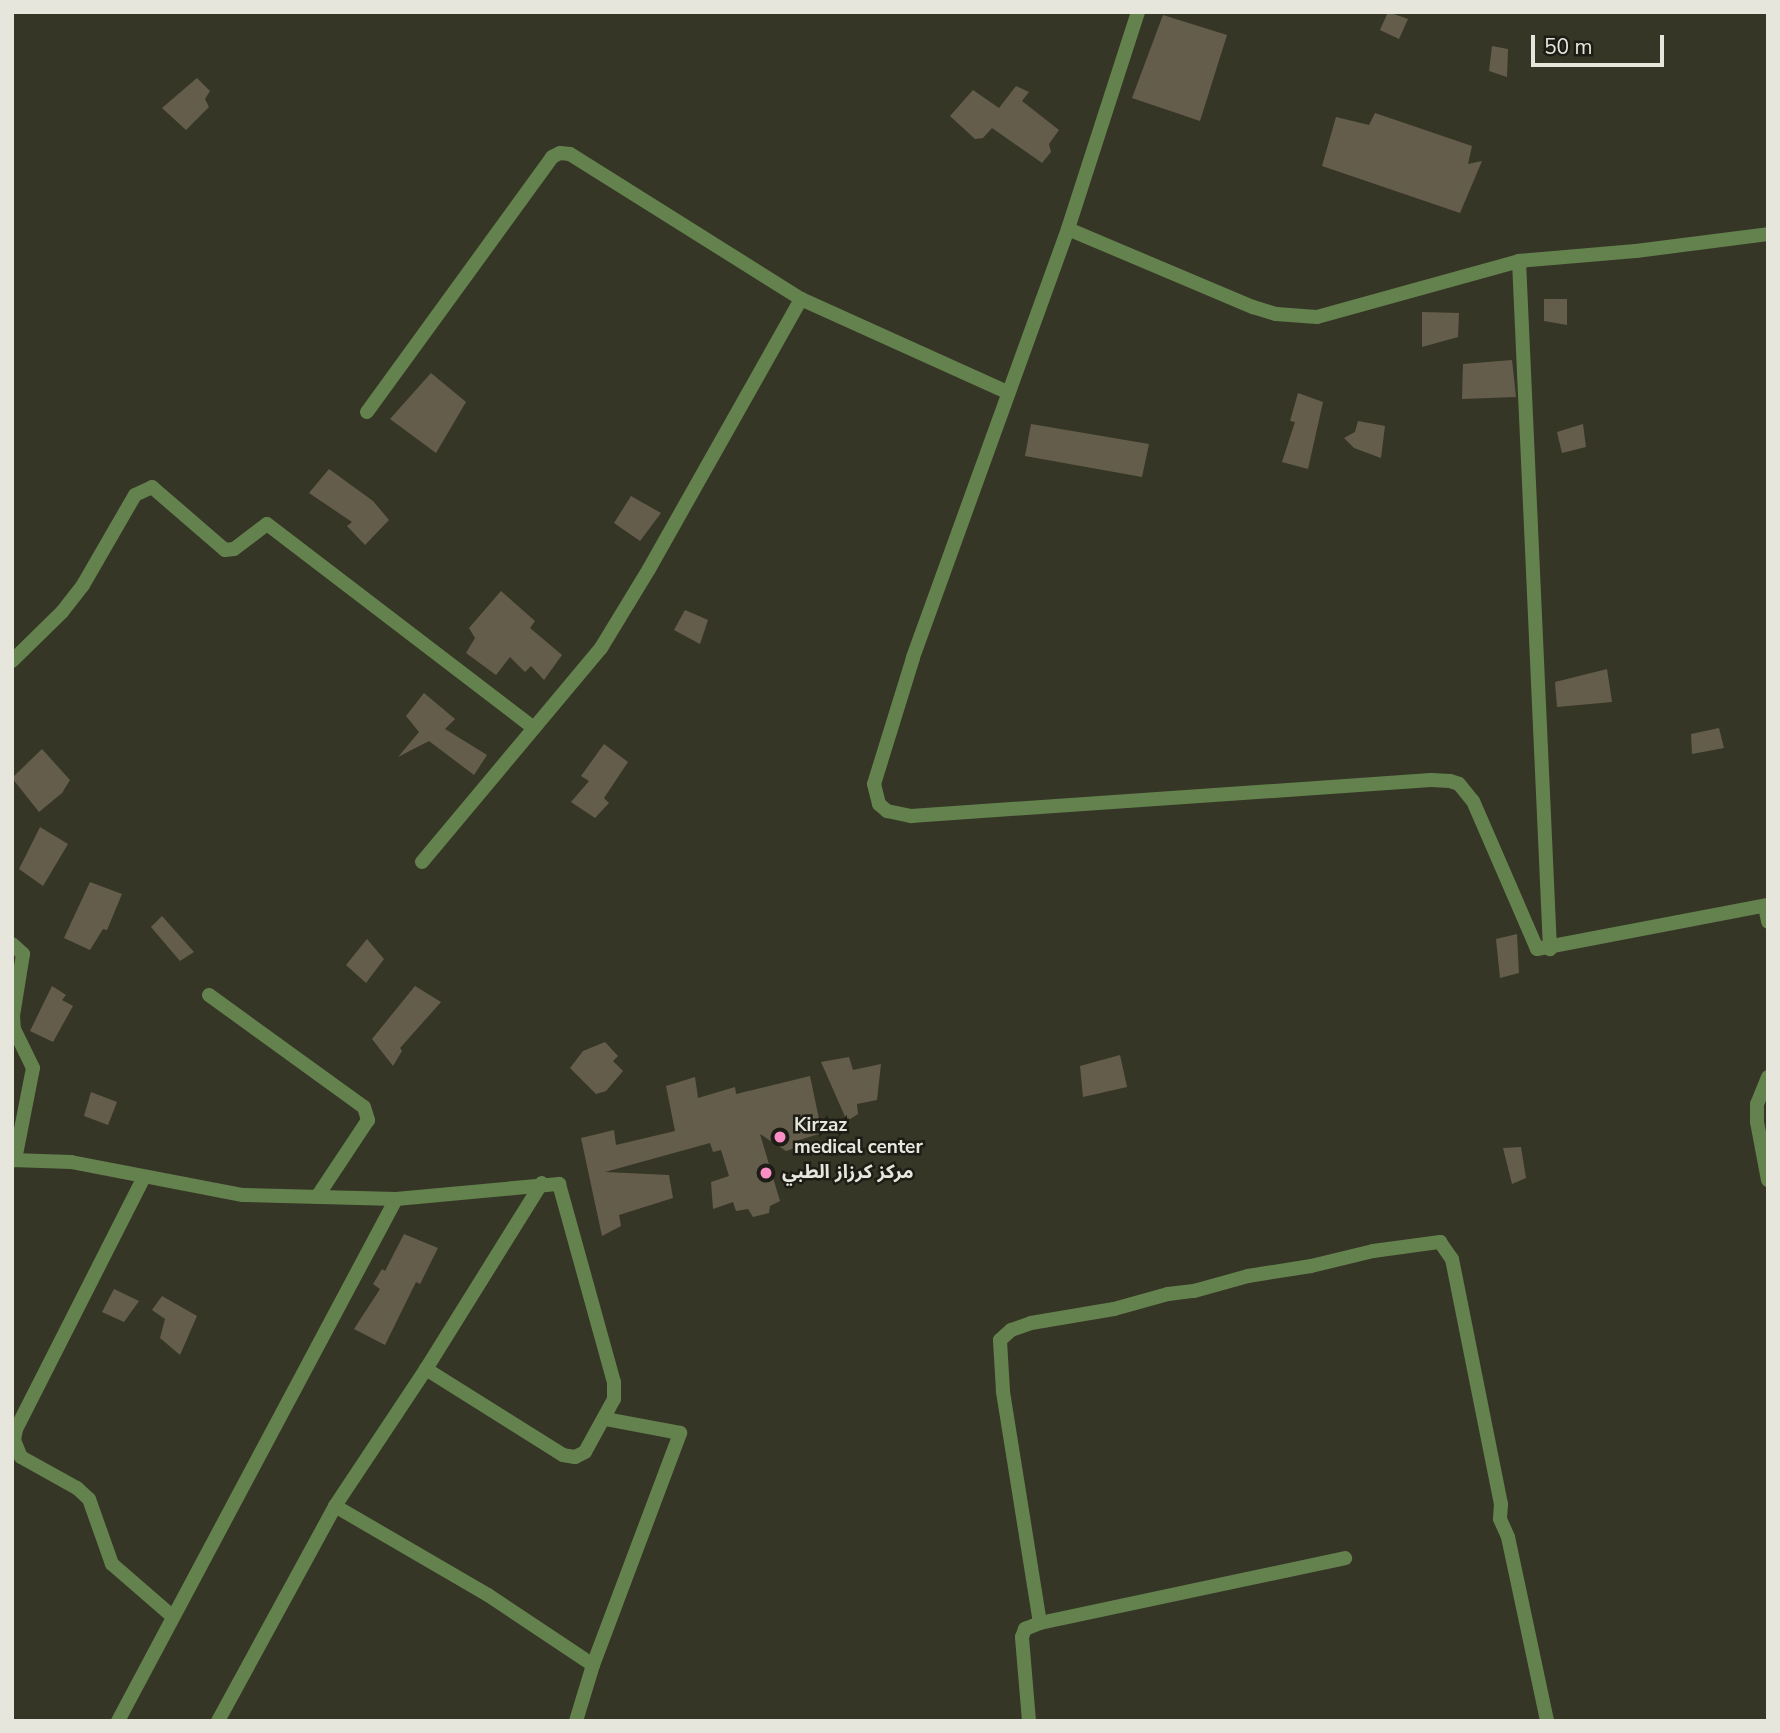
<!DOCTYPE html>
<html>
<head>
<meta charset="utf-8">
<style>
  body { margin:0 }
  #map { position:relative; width:1780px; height:1733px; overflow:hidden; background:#363626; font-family:"Nunito Sans","Noto Sans Arabic",sans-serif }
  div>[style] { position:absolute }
  .building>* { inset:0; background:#655d4c }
  .minor>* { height:14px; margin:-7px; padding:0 7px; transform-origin:7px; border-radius:7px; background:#64824e }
  .dots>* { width:19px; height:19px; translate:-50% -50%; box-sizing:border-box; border:4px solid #1d1d16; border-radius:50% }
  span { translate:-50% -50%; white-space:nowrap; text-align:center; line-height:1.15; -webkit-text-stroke:5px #1d1d16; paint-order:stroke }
  .poi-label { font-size:19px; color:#e6e6dc; font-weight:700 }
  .left { translate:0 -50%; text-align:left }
  .frame { position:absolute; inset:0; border:14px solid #e6e6dc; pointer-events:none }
  .scale { position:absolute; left:1531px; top:35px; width:133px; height:32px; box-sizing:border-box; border:4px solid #e6e6dc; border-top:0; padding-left:9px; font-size:21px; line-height:24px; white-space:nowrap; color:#e6e6dc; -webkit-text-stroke:5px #1d1d16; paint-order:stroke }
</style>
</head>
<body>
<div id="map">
  <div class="building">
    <div style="clip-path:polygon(1388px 12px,1408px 19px,1399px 39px,1380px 30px)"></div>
    <div style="clip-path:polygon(1163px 15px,1227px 35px,1200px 121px,1132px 98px)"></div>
    <div style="clip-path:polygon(1492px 46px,1508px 49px,1507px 77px,1489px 71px)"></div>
    <div style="clip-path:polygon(197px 78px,210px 91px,205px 99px,209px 107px,186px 130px,162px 108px)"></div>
    <div style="clip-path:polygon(1016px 86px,1029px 92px,1022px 101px,1059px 130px,1049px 144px,1051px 152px,1042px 163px,992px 128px,983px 138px,975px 139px,950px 116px,973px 90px,999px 108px)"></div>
    <div style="clip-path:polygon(1375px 113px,1472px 146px,1468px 164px,1482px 161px,1460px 213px,1322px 166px,1336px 117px,1369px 125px)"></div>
    <div style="clip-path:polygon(1544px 299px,1567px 299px,1567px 325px,1544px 321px)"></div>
    <div style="clip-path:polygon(1422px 312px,1459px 313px,1458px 337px,1422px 347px)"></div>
    <div style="clip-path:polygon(1512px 360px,1516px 397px,1462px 399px,1463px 364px)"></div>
    <div style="clip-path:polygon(431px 373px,466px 402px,436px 453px,390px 419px)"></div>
    <div style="clip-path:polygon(1298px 393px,1323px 402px,1308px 469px,1282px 462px,1295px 422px,1290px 421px)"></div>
    <div style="clip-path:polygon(1358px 421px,1385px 426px,1381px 458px,1354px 448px,1344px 438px,1355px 432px)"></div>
    <div style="clip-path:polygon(1031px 424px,1149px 444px,1142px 477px,1025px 456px)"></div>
    <div style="clip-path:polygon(1583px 424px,1586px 447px,1562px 453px,1557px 432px)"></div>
    <div style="clip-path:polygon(329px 469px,373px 501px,389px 520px,365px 545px,347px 526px,352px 522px,309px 493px)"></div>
    <div style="clip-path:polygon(631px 496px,661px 513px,640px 541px,614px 523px)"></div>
    <div style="clip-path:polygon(501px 591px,535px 621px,530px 628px,562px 655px,544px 680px,531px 666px,525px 672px,510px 657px,496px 675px,466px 653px,475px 638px,469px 628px)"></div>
    <div style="clip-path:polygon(685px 610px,708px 620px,700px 644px,674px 630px)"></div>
    <div style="clip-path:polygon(1607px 669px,1612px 702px,1557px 707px,1555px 682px)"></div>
    <div style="clip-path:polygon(424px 693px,455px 719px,445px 729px,487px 755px,474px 775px,429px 741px,398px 757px,419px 732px,406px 716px)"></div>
    <div style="clip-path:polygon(1719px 728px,1724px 748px,1692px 754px,1691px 734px)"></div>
    <div style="clip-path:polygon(604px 744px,628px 762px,604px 798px,609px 803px,595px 818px,571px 802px,589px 781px,581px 776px)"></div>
    <div style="clip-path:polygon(42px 749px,70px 780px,62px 793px,39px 812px,12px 778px)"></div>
    <div style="clip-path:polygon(40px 827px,68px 844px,43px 886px,19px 869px)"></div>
    <div style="clip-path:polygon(90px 882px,122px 894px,107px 930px,103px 929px,90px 950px,64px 938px)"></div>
    <div style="clip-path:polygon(162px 916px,194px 952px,180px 961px,151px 927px)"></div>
    <div style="clip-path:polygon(1517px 934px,1519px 973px,1500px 978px,1496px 939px)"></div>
    <div style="clip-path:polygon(367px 939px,384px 959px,366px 983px,346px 965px)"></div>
    <div style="clip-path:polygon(52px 986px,66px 995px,62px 1000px,73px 1006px,53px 1042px,30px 1031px)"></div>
    <div style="clip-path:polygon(415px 986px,441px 1002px,400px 1048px,402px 1051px,393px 1066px,372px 1039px)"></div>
    <div style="clip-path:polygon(605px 1042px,618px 1056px,613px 1061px,623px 1071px,606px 1091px,596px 1094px,570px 1068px,583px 1051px)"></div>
    <div style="clip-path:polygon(1120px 1055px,1127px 1087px,1083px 1097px,1080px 1066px)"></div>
    <div style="clip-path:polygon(849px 1057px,853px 1070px,881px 1064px,877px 1100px,857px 1104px,858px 1114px,847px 1121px,821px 1062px)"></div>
    <div style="clip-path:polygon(810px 1076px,822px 1133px,796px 1141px,798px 1147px,786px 1151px,760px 1134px,780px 1201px,770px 1206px,769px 1213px,753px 1217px,748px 1209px,736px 1211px,733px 1202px,713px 1209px,711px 1182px,729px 1176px,721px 1150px,713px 1152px,710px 1143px,605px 1172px,669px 1175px,673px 1198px,619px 1215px,621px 1226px,602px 1236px,581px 1138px,614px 1130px,616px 1145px,675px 1131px,666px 1086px,695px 1077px,698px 1098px,735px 1087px,736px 1094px)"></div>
    <div style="clip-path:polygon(91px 1092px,117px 1102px,108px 1125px,84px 1116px)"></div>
    <div style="clip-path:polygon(1521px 1147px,1526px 1178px,1512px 1184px,1503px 1148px)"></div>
    <div style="clip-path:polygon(404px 1234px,438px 1248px,420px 1284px,416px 1282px,385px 1345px,354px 1329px,380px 1289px,373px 1284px,382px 1269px,385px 1271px)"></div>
    <div style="clip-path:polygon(114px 1289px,139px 1301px,124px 1322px,102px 1312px)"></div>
    <div style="clip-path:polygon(162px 1296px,197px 1316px,180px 1355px,160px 1338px,165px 1319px,152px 1310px)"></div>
  </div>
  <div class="minor">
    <div style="left:1138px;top:12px;width:228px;rotate:107.9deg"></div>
    <div style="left:1068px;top:229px;width:456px;rotate:109.9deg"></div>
    <div style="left:913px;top:658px;width:132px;rotate:107.2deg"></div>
    <div style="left:874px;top:784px;width:21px;rotate:76deg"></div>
    <div style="left:879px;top:804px;width:11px;rotate:41deg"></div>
    <div style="left:887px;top:811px;width:25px;rotate:12deg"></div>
    <div style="left:911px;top:816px;width:521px;rotate:-3.96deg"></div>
    <div style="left:1431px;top:780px;width:19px;rotate:3deg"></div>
    <div style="left:1450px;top:781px;width:9px;rotate:18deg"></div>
    <div style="left:1459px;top:784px;width:22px;rotate:51deg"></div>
    <div style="left:1473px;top:801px;width:161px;rotate:66.6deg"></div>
    <div style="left:1537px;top:949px;width:235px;rotate:-10.8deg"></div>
    <div style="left:1068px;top:229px;width:201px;rotate:22.9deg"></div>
    <div style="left:1253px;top:307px;width:24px;rotate:17deg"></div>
    <div style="left:1276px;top:314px;width:41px;rotate:4.2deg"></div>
    <div style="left:1317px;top:317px;width:210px;rotate:-15.5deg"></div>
    <div style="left:1519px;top:261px;width:117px;rotate:-4.9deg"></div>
    <div style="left:1636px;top:251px;width:133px;rotate:-7.3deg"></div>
    <div style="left:1519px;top:261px;width:689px;rotate:87.42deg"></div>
    <div style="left:367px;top:412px;width:315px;rotate:-54deg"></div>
    <div style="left:552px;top:157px;width:9px;rotate:-27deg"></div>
    <div style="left:560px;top:153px;width:10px;rotate:6deg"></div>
    <div style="left:570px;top:154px;width:273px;rotate:32.1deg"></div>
    <div style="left:801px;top:299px;width:226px;rotate:24.3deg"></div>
    <div style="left:12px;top:661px;width:70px;rotate:-44.4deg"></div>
    <div style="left:62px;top:612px;width:34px;rotate:-52deg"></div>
    <div style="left:83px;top:585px;width:104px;rotate:-60deg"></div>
    <div style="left:135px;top:495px;width:19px;rotate:-25deg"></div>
    <div style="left:152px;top:487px;width:96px;rotate:40.8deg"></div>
    <div style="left:225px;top:550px;width:9px;rotate:-6deg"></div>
    <div style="left:234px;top:549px;width:41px;rotate:-37.1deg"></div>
    <div style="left:267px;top:524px;width:336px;rotate:37.4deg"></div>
    <div style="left:422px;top:862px;width:279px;rotate:-50.1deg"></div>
    <div style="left:601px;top:648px;width:92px;rotate:-58.7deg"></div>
    <div style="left:649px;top:569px;width:310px;rotate:-60.6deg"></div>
    <div style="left:1765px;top:906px;width:16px;rotate:79deg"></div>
    <div style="left:12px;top:944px;width:15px;rotate:42deg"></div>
    <div style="left:23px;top:954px;width:63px;rotate:99.2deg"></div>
    <div style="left:13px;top:1016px;width:13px;rotate:86deg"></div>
    <div style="left:14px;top:1029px;width:43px;rotate:64deg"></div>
    <div style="left:33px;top:1068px;width:94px;rotate:101.1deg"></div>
    <div style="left:209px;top:995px;width:191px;rotate:35.9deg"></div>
    <div style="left:364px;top:1107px;width:14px;rotate:73deg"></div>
    <div style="left:368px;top:1120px;width:92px;rotate:123.5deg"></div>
    <div style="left:1768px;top:1077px;width:29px;rotate:112deg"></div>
    <div style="left:1757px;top:1104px;width:18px;rotate:90deg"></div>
    <div style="left:1757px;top:1122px;width:59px;rotate:79.3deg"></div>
    <div style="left:12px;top:1160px;width:59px;rotate:1.9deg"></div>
    <div style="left:71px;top:1162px;width:175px;rotate:10.9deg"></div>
    <div style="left:243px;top:1195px;width:153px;rotate:1.5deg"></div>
    <div style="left:396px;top:1199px;width:164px;rotate:-5.3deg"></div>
    <div style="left:559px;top:1184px;width:205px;rotate:74.5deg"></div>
    <div style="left:614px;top:1382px;width:17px;rotate:90deg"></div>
    <div style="left:614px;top:1399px;width:60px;rotate:118.7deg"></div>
    <div style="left:585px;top:1452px;width:11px;rotate:153deg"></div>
    <div style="left:575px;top:1457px;width:12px;rotate:-171deg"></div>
    <div style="left:563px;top:1455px;width:162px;rotate:-147.9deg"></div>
    <div style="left:144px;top:1177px;width:283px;rotate:116.9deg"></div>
    <div style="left:16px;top:1429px;width:11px;rotate:100deg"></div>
    <div style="left:14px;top:1440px;width:18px;rotate:68deg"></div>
    <div style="left:21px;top:1457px;width:64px;rotate:29deg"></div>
    <div style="left:77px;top:1488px;width:16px;rotate:43deg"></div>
    <div style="left:89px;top:1499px;width:69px;rotate:70.5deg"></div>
    <div style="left:112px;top:1564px;width:79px;rotate:40.9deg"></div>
    <div style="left:335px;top:1506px;width:177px;rotate:30.2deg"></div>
    <div style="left:488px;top:1595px;width:126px;rotate:33.7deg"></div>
    <div style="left:1040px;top:1623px;width:235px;rotate:-99.1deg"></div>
    <div style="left:1003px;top:1391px;width:51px;rotate:-93.4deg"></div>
    <div style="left:1000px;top:1340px;width:15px;rotate:-42deg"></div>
    <div style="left:1011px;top:1330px;width:21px;rotate:-19deg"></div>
    <div style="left:1031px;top:1323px;width:84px;rotate:-9.6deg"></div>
    <div style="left:1114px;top:1309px;width:56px;rotate:-15.5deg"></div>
    <div style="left:1168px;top:1294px;width:26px;rotate:-7deg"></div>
    <div style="left:1194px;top:1291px;width:56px;rotate:-15.5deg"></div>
    <div style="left:1248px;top:1276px;width:64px;rotate:-9deg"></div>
    <div style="left:1311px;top:1266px;width:64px;rotate:-13.6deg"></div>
    <div style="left:1373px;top:1251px;width:68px;rotate:-7.7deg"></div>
    <div style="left:1440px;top:1242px;width:21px;rotate:55deg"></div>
    <div style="left:1452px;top:1259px;width:250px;rotate:78.7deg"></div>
    <div style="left:1501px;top:1504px;width:15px;rotate:94deg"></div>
    <div style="left:1500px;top:1519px;width:20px;rotate:66deg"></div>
    <div style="left:1508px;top:1537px;width:188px;rotate:78deg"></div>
    <div style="left:118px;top:1721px;width:591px;rotate:-61.96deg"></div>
    <div style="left:218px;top:1721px;width:245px;rotate:-61.4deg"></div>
    <div style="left:335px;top:1506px;width:164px;rotate:-56.4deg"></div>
    <div style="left:426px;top:1369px;width:219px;rotate:-58.1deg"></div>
    <div style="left:576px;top:1721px;width:59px;rotate:-73.1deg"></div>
    <div style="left:593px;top:1665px;width:248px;rotate:-69.4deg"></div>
    <div style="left:680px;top:1433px;width:75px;rotate:-169.3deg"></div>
    <div style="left:1029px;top:1721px;width:84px;rotate:-94.8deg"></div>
    <div style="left:1022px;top:1637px;width:9px;rotate:-69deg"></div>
    <div style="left:1025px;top:1629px;width:16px;rotate:-22deg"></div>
    <div style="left:1040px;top:1623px;width:312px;rotate:-12deg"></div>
  </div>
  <div class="dots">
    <div style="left:780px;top:1137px;background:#fb8fc5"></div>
    <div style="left:766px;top:1173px;background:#fb8fc5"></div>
  </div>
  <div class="poi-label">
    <span class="left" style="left:794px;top:1137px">Kirzaz<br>medical center</span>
    <span class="left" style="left:782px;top:1173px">مركز كرزاز الطبي</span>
  </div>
  <div class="frame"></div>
  <div class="scale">50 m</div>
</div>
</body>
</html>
